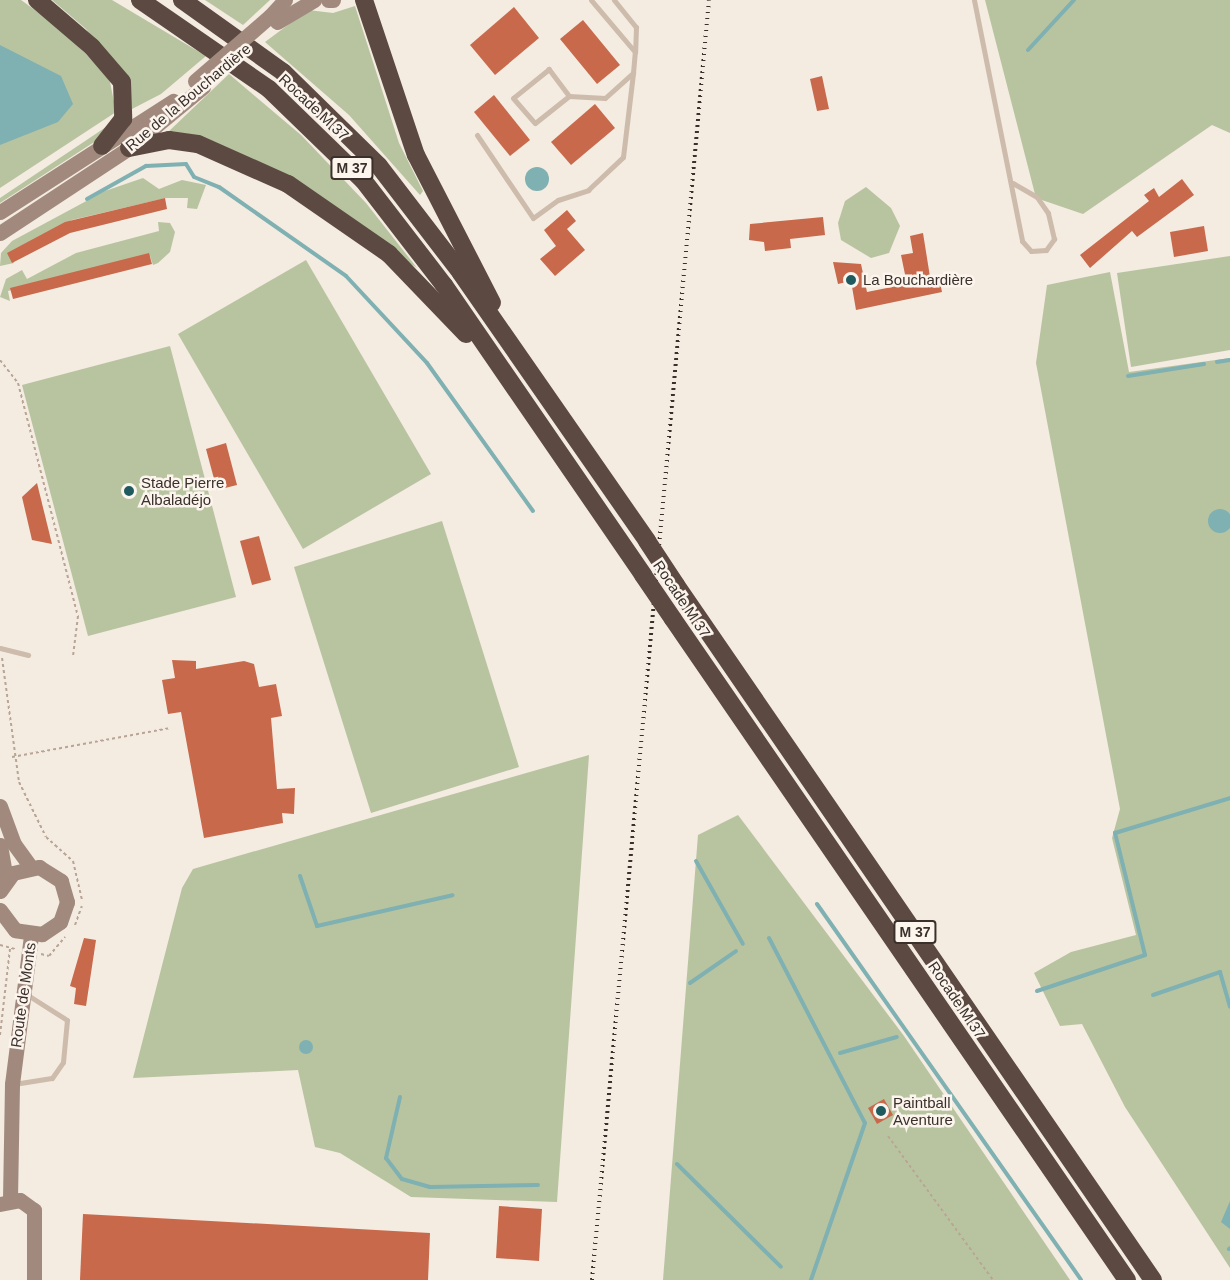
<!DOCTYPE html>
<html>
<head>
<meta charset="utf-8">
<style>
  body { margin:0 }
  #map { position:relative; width:1230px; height:1280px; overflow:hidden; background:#f4ebe1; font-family:Arial,sans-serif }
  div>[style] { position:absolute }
  .green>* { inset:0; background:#b8c4a0 }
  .water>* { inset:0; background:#7fb0b2 }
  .round { border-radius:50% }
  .stream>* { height:4px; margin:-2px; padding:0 2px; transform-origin:2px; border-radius:2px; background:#7fb0b2 }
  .building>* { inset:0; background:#c8694b }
  .path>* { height:2px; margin-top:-1px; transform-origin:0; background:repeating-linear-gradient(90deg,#b9a596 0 3px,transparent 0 6px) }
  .lane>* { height:5px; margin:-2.5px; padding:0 2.5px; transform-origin:2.5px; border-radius:2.5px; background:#cdbbac }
  .secondary>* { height:15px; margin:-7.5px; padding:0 7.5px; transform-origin:7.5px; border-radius:7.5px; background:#a18a7d }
  .highway>* { height:18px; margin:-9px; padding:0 9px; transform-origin:9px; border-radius:9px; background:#5c4a42 }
  .rail>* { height:4px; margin-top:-2px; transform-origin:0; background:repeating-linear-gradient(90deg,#3b302b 0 1.5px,transparent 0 6px) }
  .secondary-bridge>* { height:15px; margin:-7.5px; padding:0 7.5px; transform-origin:7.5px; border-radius:7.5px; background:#a18a7d }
  .highway-bridge>* { height:18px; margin:-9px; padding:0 9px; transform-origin:9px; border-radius:9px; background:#5c4a42 }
  .dots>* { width:16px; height:16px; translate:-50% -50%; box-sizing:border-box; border:3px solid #fbf5ee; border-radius:50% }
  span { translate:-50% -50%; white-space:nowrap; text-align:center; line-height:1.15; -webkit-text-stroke:5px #fbf5ee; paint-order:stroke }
  .shield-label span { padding:2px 4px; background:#fbf5ee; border:2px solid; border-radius:4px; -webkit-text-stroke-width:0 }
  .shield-label { font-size:14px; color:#3b302b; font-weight:700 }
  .street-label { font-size:15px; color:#3b302b }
  .poi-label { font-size:15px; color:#3b302b }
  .left { translate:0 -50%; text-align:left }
</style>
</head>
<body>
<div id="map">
  <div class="green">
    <div style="clip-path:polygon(0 0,21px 0,60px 28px,109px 77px,116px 112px,0 188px)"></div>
    <div style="clip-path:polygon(52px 0,112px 0,206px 56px,161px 94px,132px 109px,125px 77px,86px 29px)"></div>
    <div style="clip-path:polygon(205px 0,270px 0,243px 25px)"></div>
    <div style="clip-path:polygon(985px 0,1230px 0,1230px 133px,1212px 125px,1083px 214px,1036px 198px)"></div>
    <div style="clip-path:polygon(355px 6px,399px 143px,423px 191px,420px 195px,349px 115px,265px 42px,308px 10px,333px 13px)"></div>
    <div style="clip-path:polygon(229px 74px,301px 135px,366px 203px,417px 268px,274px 170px,202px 138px,166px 134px)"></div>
    <div style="clip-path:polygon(106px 127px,102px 137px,0 203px,0 198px)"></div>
    <div style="clip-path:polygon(143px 178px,159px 189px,182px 180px,206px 185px,197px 209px,187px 208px,188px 198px,166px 198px,72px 220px,9px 254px,14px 263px,0 266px,1px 253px,12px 241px,105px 191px)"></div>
    <div style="clip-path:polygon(866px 187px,891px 208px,900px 226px,889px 253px,871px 258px,841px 240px,838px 223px,845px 201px)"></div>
    <div style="clip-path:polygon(158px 222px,170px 223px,175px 232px,170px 252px,158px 263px,153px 265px,150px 256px,8px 291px,10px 301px,0 297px,6px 279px,22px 270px,27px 279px,76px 253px,159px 231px)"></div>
    <div style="clip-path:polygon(1230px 256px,1230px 350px,1131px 367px,1117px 273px)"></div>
    <div style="clip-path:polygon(306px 260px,431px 474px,303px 549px,178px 334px)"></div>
    <div style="clip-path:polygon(1110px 272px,1129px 372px,1230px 358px,1230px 1268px,1125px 1107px,1082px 1024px,1060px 1026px,1034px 973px,1071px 952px,1136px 935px,1112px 838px,1120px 809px,1036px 363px,1047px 285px)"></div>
    <div style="clip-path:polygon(170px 346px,236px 597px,88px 636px,22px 385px)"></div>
    <div style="clip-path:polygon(442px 521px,519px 767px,371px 813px,294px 567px)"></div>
    <div style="clip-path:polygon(589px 755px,557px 1202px,411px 1197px,340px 1153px,315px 1147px,298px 1070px,133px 1078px,182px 888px,193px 869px)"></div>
    <div style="clip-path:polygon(738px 815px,904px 1036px,1070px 1280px,663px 1280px,698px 835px)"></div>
  </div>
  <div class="water">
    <div style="clip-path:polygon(0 45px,61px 76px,73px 104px,58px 122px,0 145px)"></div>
    <div class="round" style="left:525px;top:167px;width:24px;height:24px"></div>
    <div class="round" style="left:1208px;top:509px;width:24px;height:24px"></div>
    <div class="round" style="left:299px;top:1040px;width:14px;height:14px"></div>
    <div style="clip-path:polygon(1230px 1201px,1230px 1229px,1221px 1222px)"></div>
  </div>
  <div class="stream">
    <div style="left:1028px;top:50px;width:68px;rotate:-47.4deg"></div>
    <div style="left:146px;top:166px;width:40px;rotate:-2.9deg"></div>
    <div style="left:186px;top:164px;width:15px;rotate:58deg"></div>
    <div style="left:194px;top:177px;width:27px;rotate:22deg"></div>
    <div style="left:219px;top:187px;width:155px;rotate:35deg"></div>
    <div style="left:346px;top:276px;width:119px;rotate:47deg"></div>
    <div style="left:427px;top:363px;width:182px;rotate:54.4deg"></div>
    <div style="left:87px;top:199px;width:68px;rotate:-29.2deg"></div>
    <div style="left:1217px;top:362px;width:13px;rotate:-9deg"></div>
    <div style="left:1128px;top:376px;width:77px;rotate:-9deg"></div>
    <div style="left:696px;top:861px;width:95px;rotate:60.5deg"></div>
    <div style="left:300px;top:876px;width:53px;rotate:71.2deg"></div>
    <div style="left:317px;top:926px;width:139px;rotate:-12.8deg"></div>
    <div style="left:817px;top:904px;width:459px;rotate:54.9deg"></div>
    <div style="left:769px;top:938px;width:208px;rotate:62.6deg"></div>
    <div style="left:865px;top:1123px;width:166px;rotate:109deg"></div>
    <div style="left:690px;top:983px;width:56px;rotate:-34.8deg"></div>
    <div style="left:1037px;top:991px;width:114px;rotate:-18.4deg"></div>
    <div style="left:1145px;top:955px;width:126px;rotate:-103.8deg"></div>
    <div style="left:1115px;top:833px;width:120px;rotate:-16.9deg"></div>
    <div style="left:1153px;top:995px;width:71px;rotate:-18.9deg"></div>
    <div style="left:1220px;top:972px;width:36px;rotate:74deg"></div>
    <div style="left:840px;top:1053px;width:59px;rotate:-15.7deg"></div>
    <div style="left:400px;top:1097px;width:63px;rotate:102.9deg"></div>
    <div style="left:386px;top:1158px;width:26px;rotate:53deg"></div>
    <div style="left:402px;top:1179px;width:29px;rotate:16deg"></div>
    <div style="left:430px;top:1187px;width:108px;rotate:-1.1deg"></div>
    <div style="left:677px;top:1164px;width:146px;rotate:44.7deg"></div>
    <div style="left:1229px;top:1249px;width:1px;rotate:-45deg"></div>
  </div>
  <div class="building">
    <div style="clip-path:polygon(514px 7px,539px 38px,495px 75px,470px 45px)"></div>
    <div style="clip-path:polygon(583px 20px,620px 65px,597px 84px,560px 39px)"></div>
    <div style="clip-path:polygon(822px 76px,829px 109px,817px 111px,810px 79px)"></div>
    <div style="clip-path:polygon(494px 95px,530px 140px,510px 156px,474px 112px)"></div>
    <div style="clip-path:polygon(595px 104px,615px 128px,571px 165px,551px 142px)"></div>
    <div style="clip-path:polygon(1182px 179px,1194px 195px,1137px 237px,1132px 231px,1090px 268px,1080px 255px,1149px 201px,1144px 195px,1154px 188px,1159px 197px)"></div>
    <div style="clip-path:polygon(165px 198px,167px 209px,70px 233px,12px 263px,7px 253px,65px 222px)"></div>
    <div style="clip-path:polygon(567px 210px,576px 221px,567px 229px,585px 250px,555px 276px,540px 259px,556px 246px,544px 230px)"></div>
    <div style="clip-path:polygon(823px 217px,825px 235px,790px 239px,791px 248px,765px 251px,764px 242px,749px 240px,750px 224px)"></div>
    <div style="clip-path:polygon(1204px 226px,1208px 251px,1174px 257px,1170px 232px)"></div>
    <div style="clip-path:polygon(923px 233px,931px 283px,940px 282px,942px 292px,856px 310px,851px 281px,838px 284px,833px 262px,861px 264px,867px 292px,907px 284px,901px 255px,913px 253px,910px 236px)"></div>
    <div style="clip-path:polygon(149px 253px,152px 264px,13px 299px,10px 288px)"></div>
    <div style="clip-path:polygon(226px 443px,237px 485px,217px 490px,206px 449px)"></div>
    <div style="clip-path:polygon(37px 483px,52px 544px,32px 540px,22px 497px)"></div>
    <div style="clip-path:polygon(259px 536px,271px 580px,252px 585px,240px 541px)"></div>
    <div style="clip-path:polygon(172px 660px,196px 661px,196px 669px,244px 661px,254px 664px,259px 687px,276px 684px,282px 716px,271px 718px,277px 789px,295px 788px,294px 814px,282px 813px,283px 823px,204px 838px,181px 712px,168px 714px,162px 680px,175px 678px)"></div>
    <div style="clip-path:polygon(84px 938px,96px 940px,86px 1006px,74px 1004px,76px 988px,70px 986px)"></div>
    <div style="clip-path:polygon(884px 1099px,893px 1115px,877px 1124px,868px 1108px)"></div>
    <div style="clip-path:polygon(499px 1206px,542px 1209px,539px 1261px,496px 1258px)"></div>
    <div style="clip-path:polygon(83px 1214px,430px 1233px,428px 1280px,80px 1280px)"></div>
  </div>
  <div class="path">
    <div style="left:0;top:360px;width:29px;rotate:52deg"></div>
    <div style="left:18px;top:383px;width:241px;rotate:75.6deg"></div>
    <div style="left:78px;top:616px;width:40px;rotate:97.1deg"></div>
    <div style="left:2px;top:658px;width:125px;rotate:82.2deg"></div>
    <div style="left:19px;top:782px;width:61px;rotate:63.9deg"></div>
    <div style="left:46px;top:837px;width:36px;rotate:42deg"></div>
    <div style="left:73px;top:861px;width:40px;rotate:77deg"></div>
    <div style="left:12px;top:757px;width:161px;rotate:-10.4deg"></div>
    <div style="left:75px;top:925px;width:20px;rotate:-70deg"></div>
    <div style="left:0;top:945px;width:16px;rotate:15deg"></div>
    <div style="left:41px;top:954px;width:8px;rotate:14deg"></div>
    <div style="left:49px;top:956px;width:25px;rotate:-50deg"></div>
    <div style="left:0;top:1035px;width:88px;rotate:-83.4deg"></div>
    <div style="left:888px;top:1136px;width:178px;rotate:53.9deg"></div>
  </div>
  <div class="lane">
    <div style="left:614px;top:0;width:35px;rotate:51deg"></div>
    <div style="left:636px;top:27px;width:25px;rotate:92deg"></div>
    <div style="left:974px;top:0;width:246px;rotate:78.7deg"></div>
    <div style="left:1022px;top:241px;width:13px;rotate:48deg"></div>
    <div style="left:1031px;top:251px;width:15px;rotate:-4deg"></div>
    <div style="left:1046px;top:250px;width:14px;rotate:-54deg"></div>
    <div style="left:1054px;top:239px;width:27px;rotate:-103deg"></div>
    <div style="left:1048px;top:213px;width:19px;rotate:-125deg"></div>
    <div style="left:1037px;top:197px;width:28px;rotate:-150deg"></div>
    <div style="left:569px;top:96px;width:34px;rotate:-127deg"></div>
    <div style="left:549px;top:69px;width:46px;rotate:141.1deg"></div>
    <div style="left:513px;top:98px;width:33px;rotate:49deg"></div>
    <div style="left:535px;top:123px;width:43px;rotate:-38.5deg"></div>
    <div style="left:569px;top:96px;width:36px;rotate:3deg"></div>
    <div style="left:605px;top:98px;width:38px;rotate:-42deg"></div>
    <div style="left:633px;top:73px;width:21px;rotate:-85deg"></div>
    <div style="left:635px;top:52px;width:68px;rotate:-130.2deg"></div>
    <div style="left:477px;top:135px;width:100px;rotate:56deg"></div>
    <div style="left:533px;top:218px;width:31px;rotate:-36deg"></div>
    <div style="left:558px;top:200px;width:32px;rotate:-18deg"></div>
    <div style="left:588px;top:190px;width:48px;rotate:-43.3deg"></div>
    <div style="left:623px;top:157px;width:85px;rotate:-83.2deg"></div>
    <div style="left:0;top:648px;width:29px;rotate:14deg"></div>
    <div style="left:14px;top:1084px;width:38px;rotate:-9deg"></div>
    <div style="left:52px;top:1078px;width:19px;rotate:-55deg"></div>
    <div style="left:63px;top:1062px;width:42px;rotate:-84.6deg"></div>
    <div style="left:67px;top:1020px;width:49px;rotate:-147.6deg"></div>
  </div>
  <div class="secondary">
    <div style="left:328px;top:0;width:5px"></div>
    <div style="left:270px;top:16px;width:22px;rotate:-47deg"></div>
    <div style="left:277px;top:22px;width:43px;rotate:-30.7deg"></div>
    <div style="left:0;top:212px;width:206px;rotate:-32.7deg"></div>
    <div style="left:0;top:233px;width:154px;rotate:-33.4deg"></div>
    <div style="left:129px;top:148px;width:96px;rotate:-39.5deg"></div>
    <div style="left:0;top:806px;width:40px;rotate:69.8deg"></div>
    <div style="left:14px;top:844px;width:29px;rotate:54deg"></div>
    <div style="left:0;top:845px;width:36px;rotate:80deg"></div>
    <div style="left:0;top:891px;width:22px;rotate:-54deg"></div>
    <div style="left:13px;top:873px;width:27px;rotate:-13deg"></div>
    <div style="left:39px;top:867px;width:26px;rotate:32deg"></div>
    <div style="left:61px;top:881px;width:22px;rotate:74deg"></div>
    <div style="left:67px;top:902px;width:21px;rotate:109deg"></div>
    <div style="left:60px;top:922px;width:22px;rotate:146deg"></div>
    <div style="left:42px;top:934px;width:27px;rotate:-172deg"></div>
    <div style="left:15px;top:930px;width:25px;rotate:-127deg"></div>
    <div style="left:10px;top:1199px;width:115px;rotate:-89deg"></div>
    <div style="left:12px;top:1084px;width:150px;rotate:-82.7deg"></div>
    <div style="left:0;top:1204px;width:20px;rotate:-11deg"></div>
    <div style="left:20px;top:1200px;width:17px;rotate:36deg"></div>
    <div style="left:34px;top:1210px;width:70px;rotate:90deg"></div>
  </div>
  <div class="highway">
    <div style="left:37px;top:0;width:72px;rotate:40.5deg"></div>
    <div style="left:92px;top:47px;width:46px;rotate:49.4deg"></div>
    <div style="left:122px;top:82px;width:37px;rotate:88deg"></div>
    <div style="left:123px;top:119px;width:34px;rotate:128deg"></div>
    <div style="left:140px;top:0;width:157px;rotate:34.6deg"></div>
    <div style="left:269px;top:89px;width:131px;rotate:44.1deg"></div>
    <div style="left:363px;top:180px;width:133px;rotate:52.4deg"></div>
    <div style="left:444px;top:285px;width:352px;rotate:55.5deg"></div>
    <div style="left:182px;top:0;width:124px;rotate:35.5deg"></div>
    <div style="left:283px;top:72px;width:134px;rotate:44.4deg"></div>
    <div style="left:379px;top:166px;width:135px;rotate:52.5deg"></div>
    <div style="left:461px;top:273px;width:326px;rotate:55.2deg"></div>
    <div style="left:364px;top:0;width:163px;rotate:71.5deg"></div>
    <div style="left:416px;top:155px;width:166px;rotate:62.8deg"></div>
    <div style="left:129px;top:148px;width:41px;rotate:-11.3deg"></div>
    <div style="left:169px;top:140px;width:29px;rotate:8deg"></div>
    <div style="left:198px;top:144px;width:98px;rotate:24deg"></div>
    <div style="left:288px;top:184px;width:123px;rotate:34.7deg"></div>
    <div style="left:389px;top:254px;width:111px;rotate:46.1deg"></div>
    <div style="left:676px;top:585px;width:843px;rotate:55.54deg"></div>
    <div style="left:673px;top:619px;width:802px;rotate:55.52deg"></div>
  </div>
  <div class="rail">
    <div style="left:592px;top:1280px;width:1285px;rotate:-84.78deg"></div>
  </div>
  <div class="secondary-bridge">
    <div style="left:195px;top:81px;width:99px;rotate:-40.9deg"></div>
  </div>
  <div class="highway-bridge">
    <div style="left:647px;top:541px;width:53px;rotate:56.6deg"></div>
    <div style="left:643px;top:575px;width:53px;rotate:55.7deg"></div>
  </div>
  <div class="dots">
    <div style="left:851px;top:280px;background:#1f5a5e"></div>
    <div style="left:129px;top:491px;background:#1f5a5e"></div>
    <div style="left:881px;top:1111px;background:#1f5a5e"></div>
  </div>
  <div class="shield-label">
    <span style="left:352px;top:168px">M 37</span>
    <span style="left:915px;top:932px">M 37</span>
  </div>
  <div class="street-label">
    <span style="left:188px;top:97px;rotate:-40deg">Rue de la Bouchardière</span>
    <span style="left:314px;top:107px;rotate:43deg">Rocade M 37</span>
    <span style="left:682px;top:599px;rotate:56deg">Rocade M 37</span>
    <span style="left:23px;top:995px;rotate:-82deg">Route de Monts</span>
    <span style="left:957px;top:1000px;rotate:56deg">Rocade M 37</span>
  </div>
  <div class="poi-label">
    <span class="left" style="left:863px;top:280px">La Bouchardière</span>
    <span class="left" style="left:141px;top:491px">Stade Pierre<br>Albaladéjo</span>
    <span class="left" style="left:893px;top:1111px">Paintball<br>Aventure</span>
  </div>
</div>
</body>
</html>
